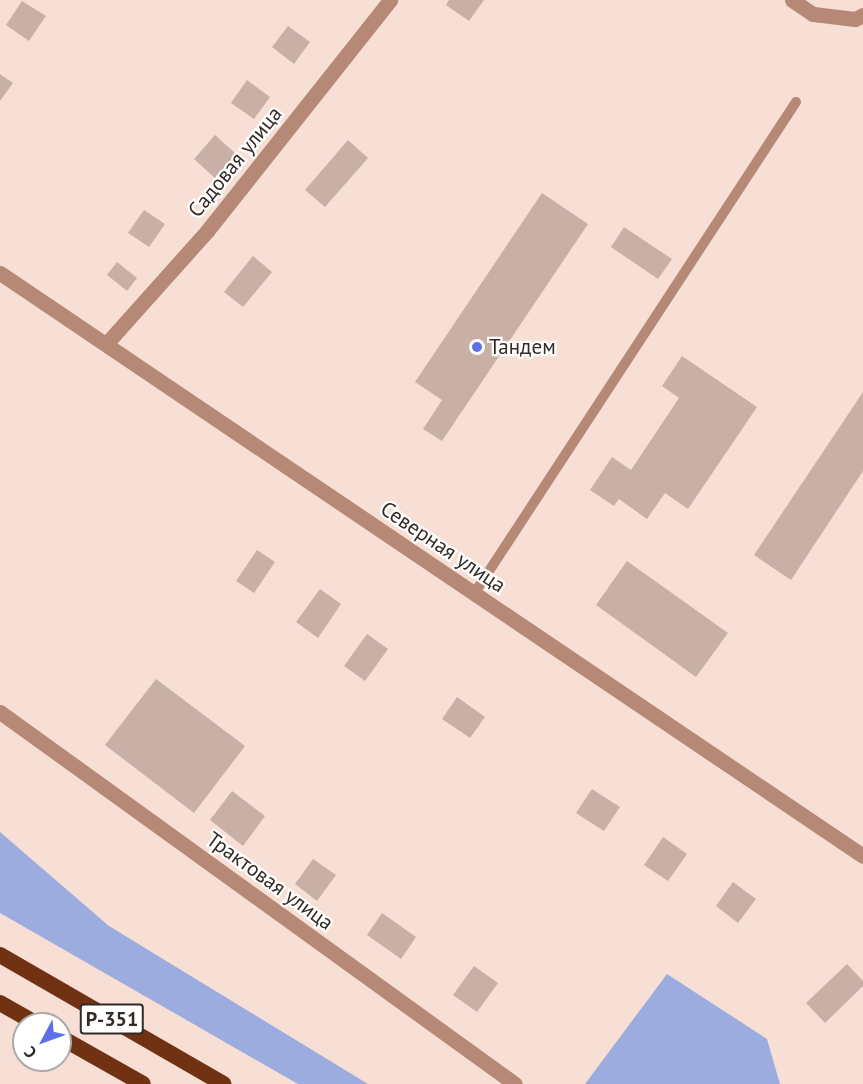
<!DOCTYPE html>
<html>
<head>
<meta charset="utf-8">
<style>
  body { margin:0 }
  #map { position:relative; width:863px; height:1084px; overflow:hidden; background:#f8dfd5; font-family:"PT Sans",sans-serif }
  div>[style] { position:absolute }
  .forest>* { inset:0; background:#9dacde }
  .building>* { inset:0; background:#c8b0a7 }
  .service>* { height:10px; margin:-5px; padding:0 5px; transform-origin:5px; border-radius:5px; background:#b58976 }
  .minor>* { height:15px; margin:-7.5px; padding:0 7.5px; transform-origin:7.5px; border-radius:7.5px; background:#b58976 }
  .trunk>* { height:16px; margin:-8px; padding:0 8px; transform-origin:8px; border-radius:8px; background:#713214 }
  .dots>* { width:16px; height:16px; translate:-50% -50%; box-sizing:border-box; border:3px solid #fff; border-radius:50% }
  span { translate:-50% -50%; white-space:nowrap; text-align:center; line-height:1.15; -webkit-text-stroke:4.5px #fff; paint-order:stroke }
  .shield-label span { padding:2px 4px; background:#fff; border:2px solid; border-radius:4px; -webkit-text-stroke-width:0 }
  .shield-label { font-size:20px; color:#332a26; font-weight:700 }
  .street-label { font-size:21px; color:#332a26 }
  .poi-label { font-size:21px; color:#332a26 }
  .left { translate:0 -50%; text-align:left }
  .north { position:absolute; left:12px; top:1012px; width:60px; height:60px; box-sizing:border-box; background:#fff; border:2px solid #adaaa8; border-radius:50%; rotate:229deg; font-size:16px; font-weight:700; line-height:24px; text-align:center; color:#332a26 }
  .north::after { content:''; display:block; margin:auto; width:21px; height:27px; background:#5c71e8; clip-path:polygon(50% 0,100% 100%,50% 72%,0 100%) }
</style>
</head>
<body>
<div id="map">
  <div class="forest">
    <div style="clip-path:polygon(0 832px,109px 926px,368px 1084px,298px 1084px,0 913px)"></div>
    <div style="clip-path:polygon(667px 974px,767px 1039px,780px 1084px,585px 1084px)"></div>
  </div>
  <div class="building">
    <div style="clip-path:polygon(449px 0,484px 0,469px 21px,446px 5px)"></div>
    <div style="clip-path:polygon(22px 1px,46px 16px,29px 41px,6px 25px)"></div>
    <div style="clip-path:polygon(288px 26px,310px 42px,294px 64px,272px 47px)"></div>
    <div style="clip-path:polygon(0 74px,13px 83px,0 101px)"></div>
    <div style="clip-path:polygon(247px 80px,270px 97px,254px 119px,231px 103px)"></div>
    <div style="clip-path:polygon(215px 135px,236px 154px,215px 178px,194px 159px)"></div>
    <div style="clip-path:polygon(348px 140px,368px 158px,325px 207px,305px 190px)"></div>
    <div style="clip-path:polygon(542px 193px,588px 224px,442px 441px,423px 429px,442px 400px,415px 382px)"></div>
    <div style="clip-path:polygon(144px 210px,165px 224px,149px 247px,128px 233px)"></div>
    <div style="clip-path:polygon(624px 227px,672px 259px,658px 279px,611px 247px)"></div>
    <div style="clip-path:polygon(253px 256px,272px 272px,243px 307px,224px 292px)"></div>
    <div style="clip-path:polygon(117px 262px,137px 278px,127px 291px,107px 275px)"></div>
    <div style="clip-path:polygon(682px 356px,757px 407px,688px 509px,665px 493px,647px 519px,619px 499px,614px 506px,590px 490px,612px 457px,631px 470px,679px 398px,662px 386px)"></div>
    <div style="clip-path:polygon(863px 392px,863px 471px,791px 580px,754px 555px)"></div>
    <div style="clip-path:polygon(257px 550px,275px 562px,254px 593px,236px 581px)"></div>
    <div style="clip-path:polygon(627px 561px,728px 633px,696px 677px,596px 605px)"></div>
    <div style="clip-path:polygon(320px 589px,341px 604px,318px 638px,296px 622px)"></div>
    <div style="clip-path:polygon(367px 634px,388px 649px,365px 681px,344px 666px)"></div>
    <div style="clip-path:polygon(156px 679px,245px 746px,194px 813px,105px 745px)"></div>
    <div style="clip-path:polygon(457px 697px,485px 717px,470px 738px,442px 719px)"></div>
    <div style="clip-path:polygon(592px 789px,620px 807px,604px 831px,576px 813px)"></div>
    <div style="clip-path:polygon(232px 791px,265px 816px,243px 846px,210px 820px)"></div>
    <div style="clip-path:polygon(663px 837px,687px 854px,668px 881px,644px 865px)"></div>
    <div style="clip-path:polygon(313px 859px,336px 875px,317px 901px,295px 884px)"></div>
    <div style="clip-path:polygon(733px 882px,756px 899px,738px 923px,716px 906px)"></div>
    <div style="clip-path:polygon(382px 913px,416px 937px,401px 959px,367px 935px)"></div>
    <div style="clip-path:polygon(847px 964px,863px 981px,863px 986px,825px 1023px,806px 1003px)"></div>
    <div style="clip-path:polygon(474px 966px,498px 983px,477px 1012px,453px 995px)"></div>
  </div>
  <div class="service">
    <div style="left:474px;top:594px;width:588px;rotate:-56.8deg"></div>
  </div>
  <div class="minor">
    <div style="left:792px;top:0;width:25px;rotate:34deg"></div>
    <div style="left:813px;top:14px;width:42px;rotate:6.8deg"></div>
    <div style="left:855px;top:19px;width:9px;rotate:-27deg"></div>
    <div style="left:0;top:273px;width:1041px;rotate:34.04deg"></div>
    <div style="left:106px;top:344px;width:152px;rotate:-48.2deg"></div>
    <div style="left:207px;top:231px;width:295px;rotate:-51.6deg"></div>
    <div style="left:0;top:712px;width:635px;rotate:35.84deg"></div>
  </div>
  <div class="trunk">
    <div style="left:0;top:955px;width:258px;rotate:30deg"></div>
    <div style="left:0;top:1003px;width:43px;rotate:29.6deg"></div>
    <div style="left:60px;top:1037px;width:95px;rotate:29.5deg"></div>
  </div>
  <div class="dots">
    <div style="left:477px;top:347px;background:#5c71e8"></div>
  </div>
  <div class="shield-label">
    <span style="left:112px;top:1019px">Р-351</span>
  </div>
  <div class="street-label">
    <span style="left:235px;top:162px;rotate:-51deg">Садовая улица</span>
    <span style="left:443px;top:547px;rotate:34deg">Северная улица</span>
    <span style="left:270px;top:881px;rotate:36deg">Трактовая улица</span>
  </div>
  <div class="poi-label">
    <span class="left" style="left:489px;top:347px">Тандем</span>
  </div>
  <div class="north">С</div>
</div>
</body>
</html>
